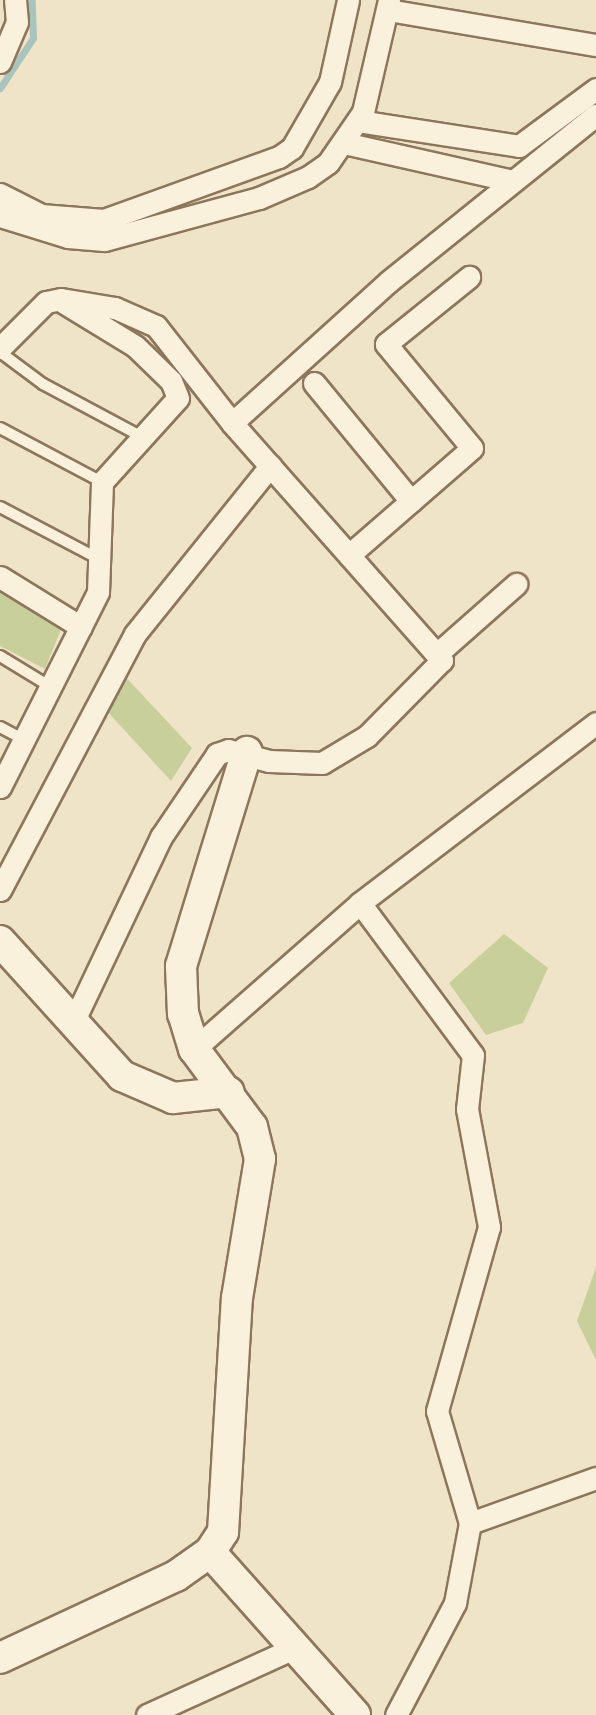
<!DOCTYPE html>
<html>
<head>
<meta charset="utf-8">
<style>
  body { margin:0 }
  #map { position:relative; width:596px; height:1715px; overflow:hidden; background:#f0e4c8; font-family:"Roboto Serif",serif }
  div>[style] { position:absolute }
  .green>* { inset:0; background:#c9cf9b }
  .stream>* { height:7px; margin:-3.5px; padding:0 3.5px; transform-origin:3.5px; border-radius:3.5px; background:#a9c4bc }
  .roads { filter:drop-shadow(2px 0 #8d765c) drop-shadow(-2px 0 #8d765c) drop-shadow(0 2px #8d765c) drop-shadow(0 -2px #8d765c) }
  .lane>* { height:10px; margin:-5px; padding:0 5px; transform-origin:5px; border-radius:5px; background:#faf1dc }
  .street>* { height:21px; margin:-10.5px; padding:0 10.5px; transform-origin:10.5px; border-radius:10.5px; background:#faf1dc }
  .secondary>* { height:30px; margin:-15px; padding:0 15px; transform-origin:15px; border-radius:15px; background:#faf1dc }
  span { translate:-50% -50%; white-space:nowrap; text-align:center; line-height:1.15; -webkit-text-stroke:5px #f7eed8; paint-order:stroke }
</style>
</head>
<body>
<div id="map">
  <div class="green">
    <div style="clip-path:polygon(0 590px,62px 627px,45px 669px,0 646px)"></div>
    <div style="clip-path:polygon(121px 672px,192px 748px,171px 781px,105px 709px)"></div>
    <div style="clip-path:polygon(504px 934px,548px 968px,523px 1023px,486px 1035px,449px 983px)"></div>
    <div style="clip-path:polygon(596px 1267px,596px 1360px,577px 1321px)"></div>
  </div>
  <div class="stream">
    <div style="left:0;top:88px;width:60px;rotate:-56.6deg"></div>
    <div style="left:33px;top:38px;width:38px;rotate:-92deg"></div>
  </div>
  <div class="roads">
    <div class="lane">
      <div style="left:0;top:352px;width:54px;rotate:36.7deg"></div>
      <div style="left:43px;top:384px;width:117px;rotate:28.1deg"></div>
      <div style="left:0;top:428px;width:115px;rotate:27.9deg"></div>
      <div style="left:0;top:507px;width:112px;rotate:27.7deg"></div>
      <div style="left:0;top:656px;width:60px;rotate:31.3deg"></div>
      <div style="left:0;top:727px;width:27px;rotate:28deg"></div>
    </div>
    <div class="street">
      <div style="left:388px;top:10px;width:211px;rotate:9.6deg"></div>
      <div style="left:0;top:62px;width:43px;rotate:-67deg"></div>
      <div style="left:17px;top:22px;width:22px;rotate:-95deg"></div>
      <div style="left:358px;top:121px;width:163px;rotate:8.8deg"></div>
      <div style="left:519px;top:146px;width:96px;rotate:-36.5deg"></div>
      <div style="left:344px;top:143px;width:172px;rotate:12.7deg"></div>
      <div style="left:0;top:194px;width:46px;rotate:27.1deg"></div>
      <div style="left:41px;top:215px;width:63px;rotate:4.5deg"></div>
      <div style="left:104px;top:220px;width:186px;rotate:-19.8deg"></div>
      <div style="left:279px;top:157px;width:16px;rotate:-35deg"></div>
      <div style="left:292px;top:148px;width:76px;rotate:-60.1deg"></div>
      <div style="left:330px;top:82px;width:84px;rotate:-77.6deg"></div>
      <div style="left:0;top:216px;width:71px;rotate:17.2deg"></div>
      <div style="left:68px;top:237px;width:36px;rotate:5deg"></div>
      <div style="left:104px;top:240px;width:161px;rotate:-15.2deg"></div>
      <div style="left:259px;top:198px;width:53px;rotate:-23.2deg"></div>
      <div style="left:308px;top:177px;width:24px;rotate:-35deg"></div>
      <div style="left:328px;top:163px;width:62px;rotate:-55.5deg"></div>
      <div style="left:363px;top:112px;width:115px;rotate:-76.9deg"></div>
      <div style="left:0;top:348px;width:65px;rotate:-45deg"></div>
      <div style="left:46px;top:302px;width:15px;rotate:-11deg"></div>
      <div style="left:61px;top:299px;width:55px;rotate:9.5deg"></div>
      <div style="left:115px;top:308px;width:45px;rotate:23.7deg"></div>
      <div style="left:156px;top:326px;width:123px;rotate:51.9deg"></div>
      <div style="left:232px;top:423px;width:317px;rotate:48.5deg"></div>
      <div style="left:442px;top:660px;width:107px;rotate:134.6deg"></div>
      <div style="left:367px;top:736px;width:52px;rotate:149deg"></div>
      <div style="left:322px;top:763px;width:53px;rotate:-177.8deg"></div>
      <div style="left:269px;top:761px;width:42px;rotate:-165deg"></div>
      <div style="left:228px;top:750px;width:12px;rotate:160deg"></div>
      <div style="left:217px;top:754px;width:100px;rotate:124deg"></div>
      <div style="left:161px;top:837px;width:205px;rotate:115.4deg"></div>
      <div style="left:314px;top:383px;width:153px;rotate:50.6deg"></div>
      <div style="left:232px;top:423px;width:210px;rotate:-42.1deg"></div>
      <div style="left:388px;top:282px;width:267px;rotate:-38.8deg"></div>
      <div style="left:349px;top:555px;width:163px;rotate:-41deg"></div>
      <div style="left:472px;top:448px;width:135px;rotate:-129.6deg"></div>
      <div style="left:386px;top:344px;width:107px;rotate:-38.9deg"></div>
      <div style="left:0;top:577px;width:95px;rotate:31.7deg"></div>
      <div style="left:437px;top:654px;width:106px;rotate:-41.5deg"></div>
      <div style="left:0;top:787px;width:218px;rotate:-63.3deg"></div>
      <div style="left:98px;top:592px;width:110px;rotate:-87.9deg"></div>
      <div style="left:102px;top:482px;width:113px;rotate:-47.9deg"></div>
      <div style="left:178px;top:398px;width:18px;rotate:-112deg"></div>
      <div style="left:171px;top:381px;width:50px;rotate:-135.8deg"></div>
      <div style="left:135px;top:346px;width:84px;rotate:-148.6deg"></div>
      <div style="left:0;top:890px;width:289px;rotate:-62.2deg"></div>
      <div style="left:135px;top:634px;width:216px;rotate:-51.2deg"></div>
      <div style="left:360px;top:903px;width:189px;rotate:53.4deg"></div>
      <div style="left:473px;top:1055px;width:54px;rotate:96.3deg"></div>
      <div style="left:467px;top:1109px;width:120px;rotate:79.4deg"></div>
      <div style="left:489px;top:1227px;width:191px;rotate:105.8deg"></div>
      <div style="left:437px;top:1411px;width:117px;rotate:73.6deg"></div>
      <div style="left:194px;top:1049px;width:221px;rotate:-41.3deg"></div>
      <div style="left:360px;top:903px;width:297px;rotate:-37.3deg"></div>
      <div style="left:147px;top:1715px;width:162px;rotate:-24.5deg"></div>
      <div style="left:396px;top:1715px;width:127px;rotate:-62.2deg"></div>
      <div style="left:455px;top:1603px;width:81px;rotate:-79.4deg"></div>
      <div style="left:470px;top:1523px;width:134px;rotate:-19.7deg"></div>
    </div>
    <div class="secondary">
      <div style="left:0;top:941px;width:182px;rotate:47.9deg"></div>
      <div style="left:122px;top:1076px;width:56px;rotate:23.3deg"></div>
      <div style="left:173px;top:1098px;width:56px;rotate:-6.1deg"></div>
      <div style="left:210px;top:1552px;width:218px;rotate:48.3deg"></div>
      <div style="left:0;top:1658px;width:194px;rotate:-25deg"></div>
      <div style="left:176px;top:1576px;width:42px;rotate:-35.2deg"></div>
      <div style="left:210px;top:1552px;width:24px;rotate:-57deg"></div>
      <div style="left:223px;top:1532px;width:234px;rotate:-86.6deg"></div>
      <div style="left:237px;top:1298px;width:141px;rotate:-80.6deg"></div>
      <div style="left:260px;top:1159px;width:33px;rotate:-104deg"></div>
      <div style="left:252px;top:1127px;width:97px;rotate:-126.6deg"></div>
      <div style="left:194px;top:1049px;width:37px;rotate:-107deg"></div>
      <div style="left:183px;top:1014px;width:48px;rotate:-92.4deg"></div>
      <div style="left:181px;top:966px;width:224px;rotate:-72.9deg"></div>
    </div>
  </div>
</div>
</body>
</html>
